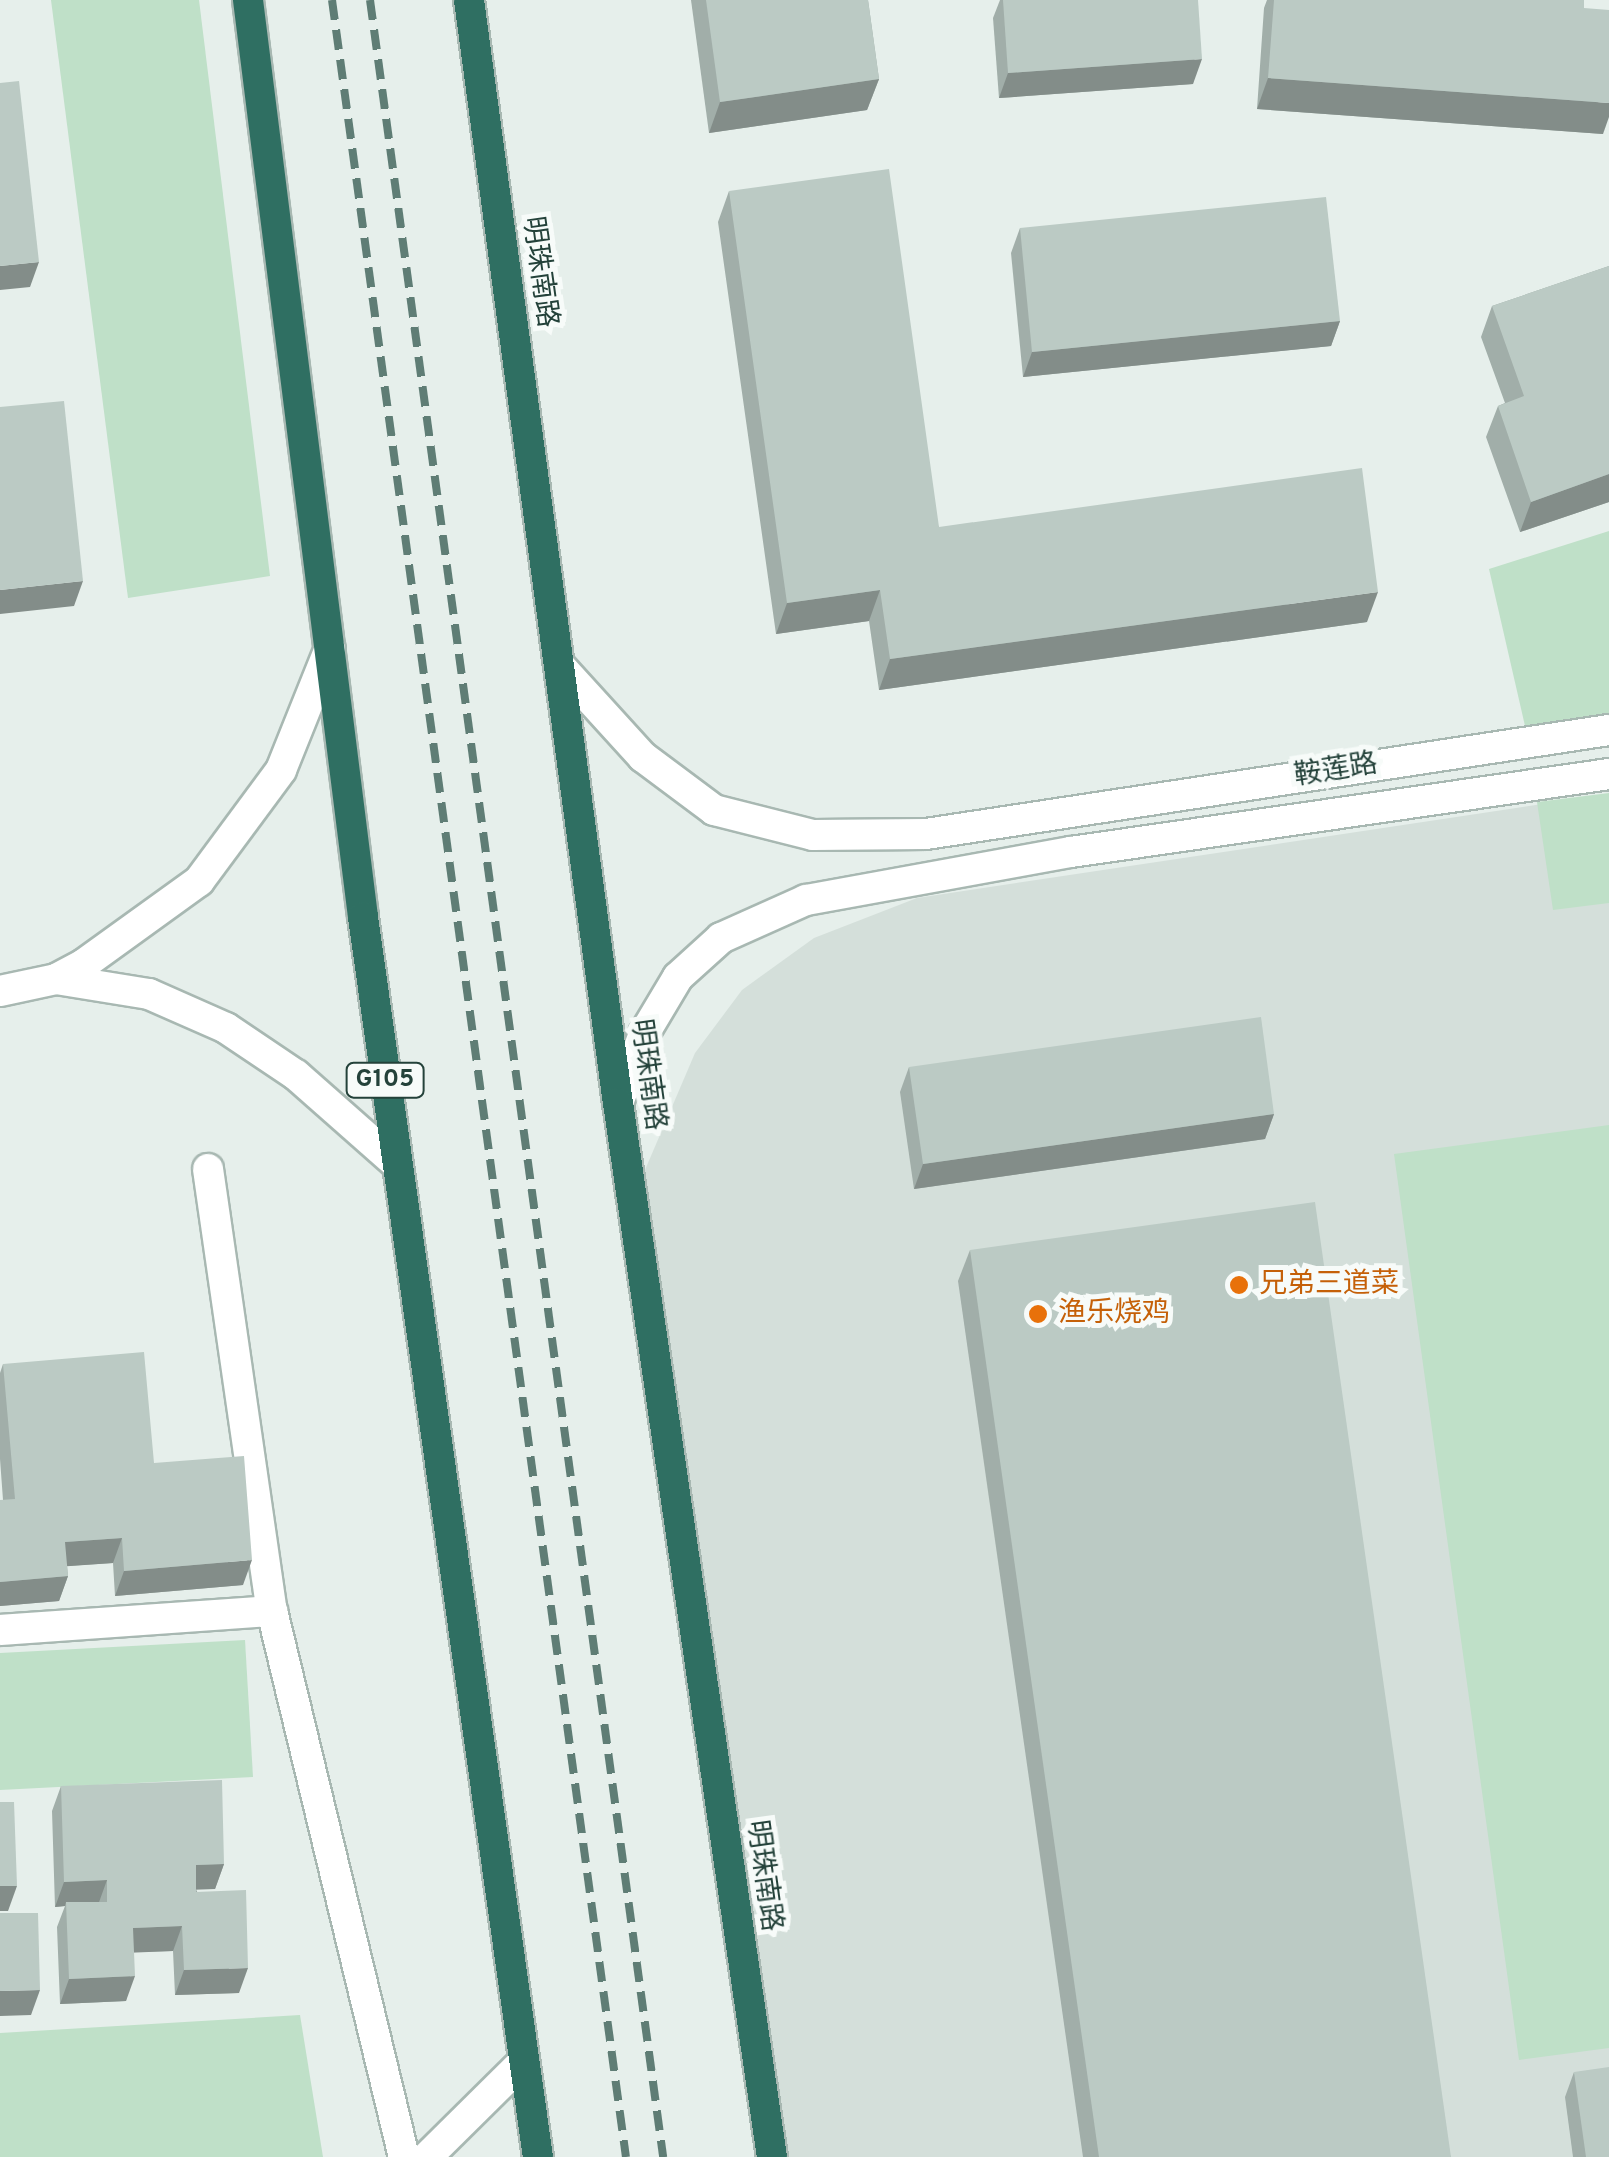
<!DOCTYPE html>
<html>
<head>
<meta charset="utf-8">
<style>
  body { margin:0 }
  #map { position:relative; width:1609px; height:2157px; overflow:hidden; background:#e6efeb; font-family:Overpass,"Noto Sans SC",sans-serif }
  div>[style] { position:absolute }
  .built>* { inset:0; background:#d4dfda }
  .green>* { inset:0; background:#bfe0c8 }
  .roads { filter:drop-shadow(2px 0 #a8b8b2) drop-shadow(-2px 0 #a8b8b2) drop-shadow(0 2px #a8b8b2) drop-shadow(0 -2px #a8b8b2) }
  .lane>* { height:30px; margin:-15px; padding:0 15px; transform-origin:15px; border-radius:15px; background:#fff }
  .secondary>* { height:30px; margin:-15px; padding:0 15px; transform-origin:15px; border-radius:15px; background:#fff }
  .highway>* { height:30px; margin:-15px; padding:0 15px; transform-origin:15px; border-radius:15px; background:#2f6f62 }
  .rail>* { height:8px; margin-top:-4px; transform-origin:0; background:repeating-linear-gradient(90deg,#5f7d75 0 20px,transparent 0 30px) }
  .wall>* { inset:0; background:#a1aea9 }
  .shaded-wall>* { inset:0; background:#838d89 }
  .building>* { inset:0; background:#bbcac4 }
  .dots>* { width:28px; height:28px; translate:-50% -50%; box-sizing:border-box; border:5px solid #f7fbf9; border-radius:50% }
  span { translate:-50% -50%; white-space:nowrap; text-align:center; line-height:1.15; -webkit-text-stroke:10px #f7fbf9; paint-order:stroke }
  .shield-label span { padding:2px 8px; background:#f7fbf9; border:2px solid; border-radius:8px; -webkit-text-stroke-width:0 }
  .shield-label { font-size:25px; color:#24423a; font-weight:700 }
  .street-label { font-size:28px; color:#24423a }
  .food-label { font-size:28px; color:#c56008 }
  .left { translate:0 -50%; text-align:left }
</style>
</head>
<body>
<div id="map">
  <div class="built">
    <div style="clip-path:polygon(1609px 794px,1609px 2157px,776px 2157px,636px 1191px,695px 1053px,742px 990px,814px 938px,917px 898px)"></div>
  </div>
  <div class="green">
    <div style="clip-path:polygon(51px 0,199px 0,270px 576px,128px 598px)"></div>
    <div style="clip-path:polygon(1609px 531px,1609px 726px,1528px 739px,1489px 569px)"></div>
    <div style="clip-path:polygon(1609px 793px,1609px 903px,1553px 910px,1537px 802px)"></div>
    <div style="clip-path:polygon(1609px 1125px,1609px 2048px,1519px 2060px,1394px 1154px)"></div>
    <div style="clip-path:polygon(245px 1640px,253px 1777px,0 1790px,0 1653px)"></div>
    <div style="clip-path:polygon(300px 2015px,323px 2157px,0 2157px,0 2033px)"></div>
  </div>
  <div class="roads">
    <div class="lane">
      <div style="left:208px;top:1169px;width:447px;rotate:81.8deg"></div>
      <div style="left:272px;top:1611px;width:562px;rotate:76.41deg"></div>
      <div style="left:0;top:1630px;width:273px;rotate:-4deg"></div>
      <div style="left:427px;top:2157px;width:136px;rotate:-44.7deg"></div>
    </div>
    <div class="secondary">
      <div style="left:561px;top:667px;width:122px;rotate:47.7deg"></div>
      <div style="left:643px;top:757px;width:89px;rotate:36.7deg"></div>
      <div style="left:714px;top:810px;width:102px;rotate:14.2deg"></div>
      <div style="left:813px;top:835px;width:113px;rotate:-0.5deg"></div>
      <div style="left:926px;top:834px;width:691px;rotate:-8.66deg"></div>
      <div style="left:56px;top:979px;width:94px;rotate:9.2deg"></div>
      <div style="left:149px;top:994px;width:84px;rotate:23.8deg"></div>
      <div style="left:226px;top:1028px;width:84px;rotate:33.9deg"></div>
      <div style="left:296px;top:1075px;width:135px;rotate:41.4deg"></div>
      <div style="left:0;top:991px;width:57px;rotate:-12.1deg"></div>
      <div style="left:56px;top:979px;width:32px;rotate:-28deg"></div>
      <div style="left:84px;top:964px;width:142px;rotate:-35.8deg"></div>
      <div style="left:199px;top:881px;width:138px;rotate:-53.5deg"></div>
      <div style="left:281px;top:770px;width:131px;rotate:-68.1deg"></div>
      <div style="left:618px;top:1103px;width:74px;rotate:-69.4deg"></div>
      <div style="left:644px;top:1034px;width:66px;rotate:-59.2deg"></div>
      <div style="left:678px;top:977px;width:58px;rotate:-42.2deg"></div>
      <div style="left:721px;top:938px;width:93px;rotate:-24.1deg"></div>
      <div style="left:806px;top:900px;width:269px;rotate:-10.3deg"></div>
      <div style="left:1071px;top:852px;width:544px;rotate:-8.25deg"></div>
    </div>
    <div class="highway">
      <div style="left:248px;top:0;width:924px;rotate:82.85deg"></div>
      <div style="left:363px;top:917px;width:1252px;rotate:81.97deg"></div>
      <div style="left:469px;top:0;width:1113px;rotate:82.31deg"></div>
      <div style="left:618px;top:1103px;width:1065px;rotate:81.69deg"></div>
    </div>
  </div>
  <div class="rail">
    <div style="left:332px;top:0;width:2177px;rotate:82.24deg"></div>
    <div style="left:370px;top:0;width:2177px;rotate:82.26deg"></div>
  </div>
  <div class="wall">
    <div style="clip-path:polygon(691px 0,868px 0,879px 79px,867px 110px,709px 133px)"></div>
    <div style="clip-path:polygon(1000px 0,1198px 0,1193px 84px,999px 98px,993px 18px)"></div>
    <div style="clip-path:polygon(1267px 0,1584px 0,1584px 8px,1603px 134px,1257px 109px,1264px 8px)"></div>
    <div style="clip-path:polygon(729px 191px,939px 527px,1367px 622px,879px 690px,869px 621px,776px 634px,718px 222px)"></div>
    <div style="clip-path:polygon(1020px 228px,1340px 321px,1331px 346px,1023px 377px,1011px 253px)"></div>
    <div style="clip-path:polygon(1609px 266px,1609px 502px,1520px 532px,1486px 437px,1498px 406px,1505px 403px,1481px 337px,1492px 306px)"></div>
    <div style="clip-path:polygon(909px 1067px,1274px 1114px,1265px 1139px,914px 1189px,900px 1092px)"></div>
    <div style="clip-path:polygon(970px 1250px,1451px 2157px,1083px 2157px,958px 1281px)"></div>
    <div style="clip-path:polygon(3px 1364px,154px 1463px,243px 1585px,115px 1596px,113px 1563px,67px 1566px,68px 1576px,59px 1601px,0 1606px,0 1500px,3px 1500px,0 1459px,0 1373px)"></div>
    <div style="clip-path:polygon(61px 1786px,224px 1864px,215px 1889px,196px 1889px,239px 1993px,175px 1995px,173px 1951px,134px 1952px,126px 2001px,60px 2004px,57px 1927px,65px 1906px,55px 1907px,52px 1811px)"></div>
    <div style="clip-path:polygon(1574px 2072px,1609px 2157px,1573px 2157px,1565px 2097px)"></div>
  </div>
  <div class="shaded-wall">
    <div style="clip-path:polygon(1202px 59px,1193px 84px,999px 98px,1008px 73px)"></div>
    <div style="clip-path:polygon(1268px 78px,1609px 103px,1609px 117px,1603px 134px,1257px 109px)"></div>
    <div style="clip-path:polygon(879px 79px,867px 110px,709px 133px,720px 102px)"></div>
    <div style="clip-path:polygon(39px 262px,30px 287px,0 290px,0 266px)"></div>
    <div style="clip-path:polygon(1340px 321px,1331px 346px,1023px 377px,1032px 352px)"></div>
    <div style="clip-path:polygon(1609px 474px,1609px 502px,1520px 532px,1531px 502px)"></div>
    <div style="clip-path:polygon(83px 581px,74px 606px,0 614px,0 590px)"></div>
    <div style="clip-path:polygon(880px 590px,869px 621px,776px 634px,787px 603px)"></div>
    <div style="clip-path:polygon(1378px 592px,1367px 622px,879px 690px,890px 659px)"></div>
    <div style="clip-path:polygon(1274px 1114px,1265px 1139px,914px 1189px,923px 1164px)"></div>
    <div style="clip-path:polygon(122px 1538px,113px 1563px,56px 1567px,65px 1542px)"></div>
    <div style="clip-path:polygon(252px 1560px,243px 1585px,115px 1596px,124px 1571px)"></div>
    <div style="clip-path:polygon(68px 1576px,59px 1601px,0 1606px,0 1582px)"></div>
    <div style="clip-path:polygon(224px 1864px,215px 1889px,187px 1890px,196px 1865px)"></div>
    <div style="clip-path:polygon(107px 1880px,98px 1905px,66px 1902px,65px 1906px,55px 1907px,64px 1882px)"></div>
    <div style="clip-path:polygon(0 1886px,17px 1886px,8px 1911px,0 1911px)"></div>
    <div style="clip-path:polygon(182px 1926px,173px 1951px,124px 1953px,133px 1928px)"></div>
    <div style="clip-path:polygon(248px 1968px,239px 1993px,175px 1995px,184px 1970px)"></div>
    <div style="clip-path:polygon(135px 1976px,126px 2001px,60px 2004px,69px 1979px)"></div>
    <div style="clip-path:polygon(40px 1990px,31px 2015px,0 2016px,0 1991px)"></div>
  </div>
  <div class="building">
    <div style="clip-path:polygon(706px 0,868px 0,879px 79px,720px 102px)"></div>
    <div style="clip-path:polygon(1003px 0,1198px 0,1202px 59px,1008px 73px)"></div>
    <div style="clip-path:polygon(1274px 0,1584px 0,1584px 8px,1609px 10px,1609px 103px,1268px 78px)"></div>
    <div style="clip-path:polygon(19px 81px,39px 262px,0 266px,0 83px)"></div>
    <div style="clip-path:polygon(889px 169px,939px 527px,1362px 468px,1378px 592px,890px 659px,880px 590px,787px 603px,729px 191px)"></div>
    <div style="clip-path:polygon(1326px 197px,1340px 321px,1032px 352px,1020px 228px)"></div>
    <div style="clip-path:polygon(1609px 266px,1609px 474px,1531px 502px,1498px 406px,1524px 396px,1492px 306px)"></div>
    <div style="clip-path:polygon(64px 401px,83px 581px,0 590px,0 407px)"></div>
    <div style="clip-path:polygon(1261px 1017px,1274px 1114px,923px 1164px,909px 1067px)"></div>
    <div style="clip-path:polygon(1315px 1202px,1451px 2157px,1099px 2157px,970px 1250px)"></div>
    <div style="clip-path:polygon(144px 1352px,154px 1463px,244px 1456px,252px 1560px,124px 1571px,122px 1538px,65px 1542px,68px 1576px,0 1582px,0 1500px,15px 1499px,3px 1364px)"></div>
    <div style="clip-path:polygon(222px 1780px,224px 1864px,196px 1865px,196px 1892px,246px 1890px,248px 1968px,184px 1970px,182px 1926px,133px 1928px,135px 1976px,69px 1979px,66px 1902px,107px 1902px,107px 1880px,64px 1882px,61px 1786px)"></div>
    <div style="clip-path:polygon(0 1802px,14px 1802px,17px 1886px,0 1886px)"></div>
    <div style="clip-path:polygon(0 1913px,38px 1913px,40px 1990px,0 1991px)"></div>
    <div style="clip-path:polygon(1609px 2067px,1609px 2157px,1586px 2157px,1574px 2072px)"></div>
  </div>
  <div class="dots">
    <div style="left:1239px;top:1285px;background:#e8710a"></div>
    <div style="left:1038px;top:1314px;background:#e8710a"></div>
  </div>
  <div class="shield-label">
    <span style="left:385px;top:1080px">G105</span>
  </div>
  <div class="street-label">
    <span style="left:539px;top:272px;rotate:82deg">明珠南路</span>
    <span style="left:1336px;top:771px;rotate:-9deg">鞍莲路</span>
    <span style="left:647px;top:1075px;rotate:82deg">明珠南路</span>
    <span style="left:763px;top:1876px;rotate:82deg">明珠南路</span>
  </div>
  <div class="food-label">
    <span class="left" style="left:1259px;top:1285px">兄弟三道菜</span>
    <span class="left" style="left:1058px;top:1314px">渔乐烧鸡</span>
  </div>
</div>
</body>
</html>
